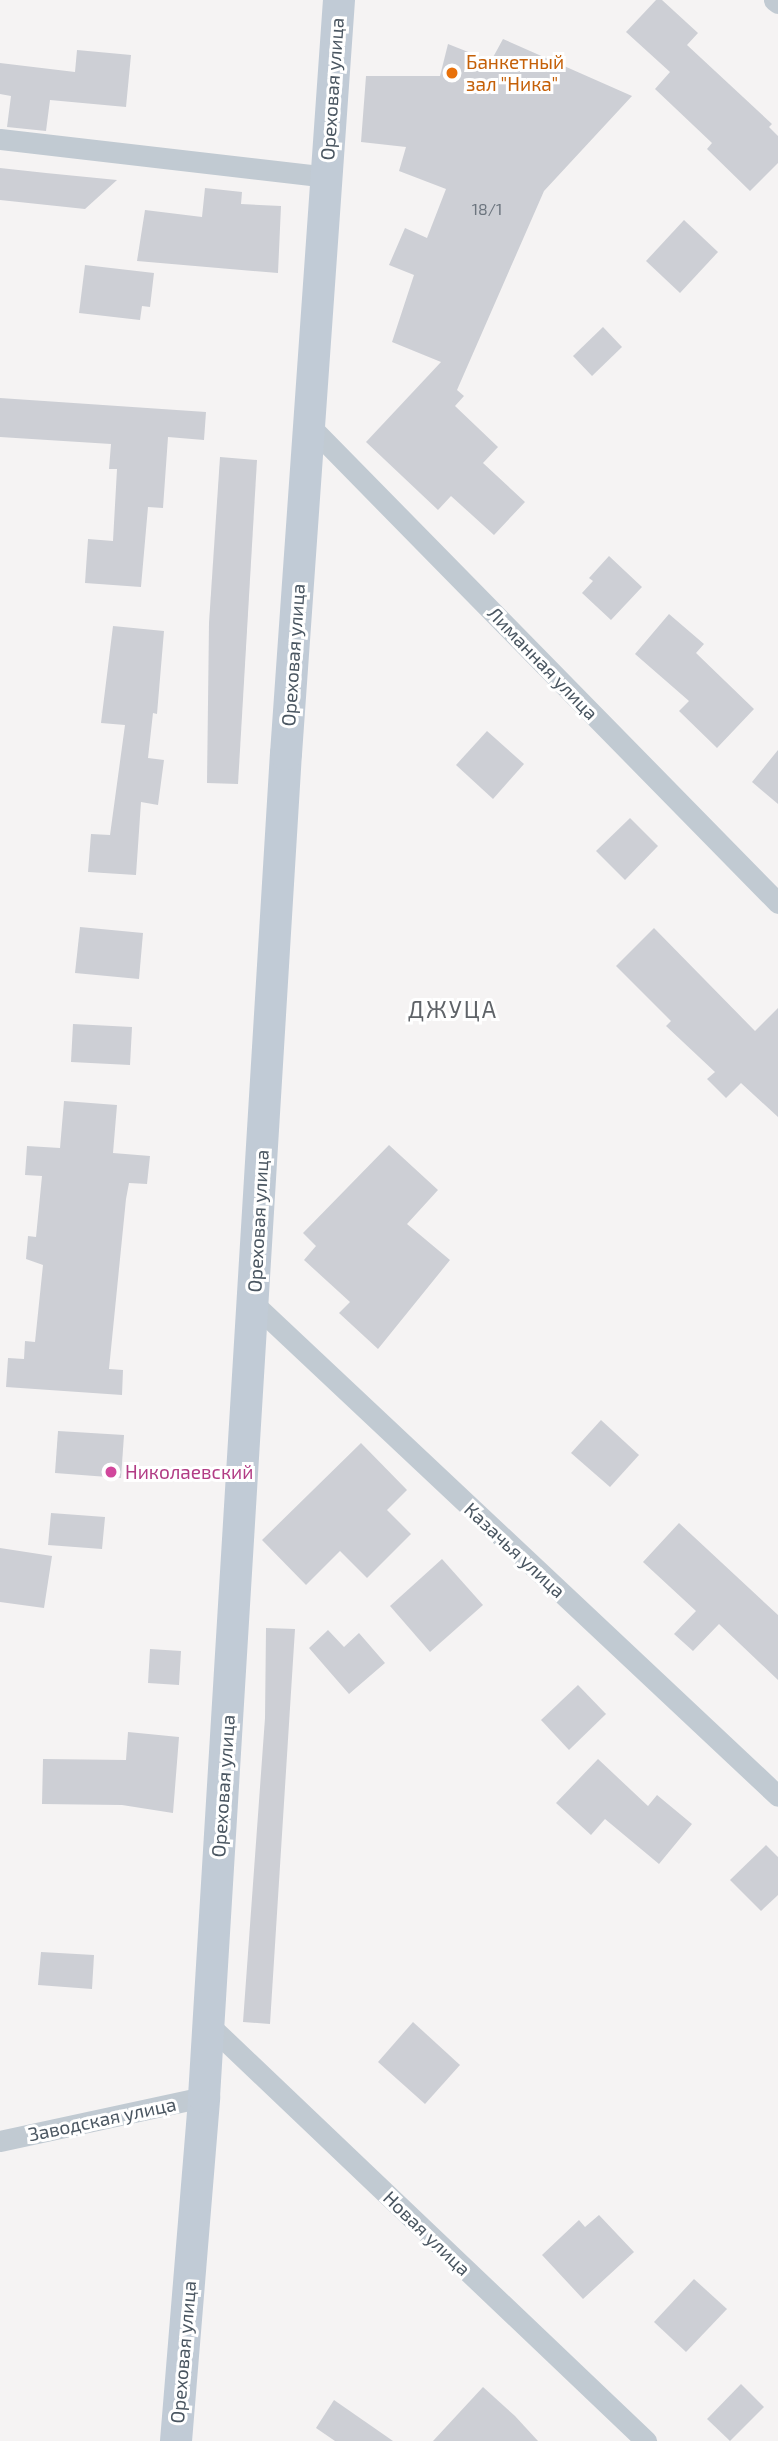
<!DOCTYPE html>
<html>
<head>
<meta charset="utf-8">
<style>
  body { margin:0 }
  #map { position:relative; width:778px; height:2441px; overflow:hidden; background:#f5f3f3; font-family:"Exo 2",sans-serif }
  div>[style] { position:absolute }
  .building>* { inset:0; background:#cdcfd5 }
  .street>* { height:21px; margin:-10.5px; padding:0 10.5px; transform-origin:10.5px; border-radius:10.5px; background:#c1cad2 }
  .secondary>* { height:32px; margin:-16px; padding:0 16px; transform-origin:16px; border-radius:16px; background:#c1cbd6 }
  .dots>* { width:19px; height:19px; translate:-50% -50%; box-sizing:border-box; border:4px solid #fff; border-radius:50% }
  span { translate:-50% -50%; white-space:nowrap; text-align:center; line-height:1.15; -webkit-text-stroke:6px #fff; paint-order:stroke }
  .number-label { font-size:16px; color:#6b747e }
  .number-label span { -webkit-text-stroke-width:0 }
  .food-label { font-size:19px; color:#c56008 }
  .left { translate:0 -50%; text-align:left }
  .street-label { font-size:19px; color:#4a5661 }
  .hotel-label { font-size:19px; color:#b23c85 }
  .quarter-label { font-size:23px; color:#5f6368; letter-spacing:2px }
</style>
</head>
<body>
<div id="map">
  <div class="building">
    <div style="clip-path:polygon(656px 0,662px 0,698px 33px,687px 45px,772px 124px,769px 127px,778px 136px,778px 163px,750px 191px,707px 149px,712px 143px,655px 89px,670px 72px,626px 32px)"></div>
    <div style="clip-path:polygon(503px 39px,632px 96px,544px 191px,457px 390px,464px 396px,455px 406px,498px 447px,483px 463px,525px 502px,494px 535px,451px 496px,438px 510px,366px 442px,441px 362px,392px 342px,414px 275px,389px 265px,405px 228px,427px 238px,446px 189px,399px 171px,406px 147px,361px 142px,366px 76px,440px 76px,448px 44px,491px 61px)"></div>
    <div style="clip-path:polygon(77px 50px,131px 55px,126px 107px,50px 100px,46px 131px,7px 127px,11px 96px,0 94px,0 63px,75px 72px)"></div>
    <div style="clip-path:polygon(0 168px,46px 173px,117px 180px,85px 209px,0 200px)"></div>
    <div style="clip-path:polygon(205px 188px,242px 192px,241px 204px,281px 206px,278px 273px,137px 261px,145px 210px,202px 217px)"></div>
    <div style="clip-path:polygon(684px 220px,718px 252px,680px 293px,646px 261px)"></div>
    <div style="clip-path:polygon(85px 265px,154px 273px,150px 307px,142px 306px,140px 320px,79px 313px)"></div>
    <div style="clip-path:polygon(603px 327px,622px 347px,592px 376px,573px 356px)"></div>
    <div style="clip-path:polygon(0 398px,206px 412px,204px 440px,168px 437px,163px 508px,148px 507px,141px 587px,85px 583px,88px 539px,113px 541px,117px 469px,109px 469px,111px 444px,0 437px)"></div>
    <div style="clip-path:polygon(220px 457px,257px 460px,238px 784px,207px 783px,209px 623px)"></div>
    <div style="clip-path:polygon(609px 556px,642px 587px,611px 620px,582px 593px,593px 581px,589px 578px)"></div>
    <div style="clip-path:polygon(669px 614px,704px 644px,696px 653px,754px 709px,717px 748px,679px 711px,689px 701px,635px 654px)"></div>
    <div style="clip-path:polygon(113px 626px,164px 631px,157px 714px,153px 713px,148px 758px,164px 760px,158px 805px,141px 802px,136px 875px,88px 872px,91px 834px,110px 835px,125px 725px,101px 723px)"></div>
    <div style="clip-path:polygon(487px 731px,524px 764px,493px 799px,456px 765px)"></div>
    <div style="clip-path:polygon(778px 750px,778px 804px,752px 782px)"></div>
    <div style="clip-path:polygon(630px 818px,658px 846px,625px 880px,596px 851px)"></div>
    <div style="clip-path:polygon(80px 927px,143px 933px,139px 979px,75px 973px)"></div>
    <div style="clip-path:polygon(654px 928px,755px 1031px,778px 1008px,778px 1117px,741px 1083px,726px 1098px,707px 1079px,715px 1072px,666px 1026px,671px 1021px,616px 966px)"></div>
    <div style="clip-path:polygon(73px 1024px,132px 1027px,130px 1065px,71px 1062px)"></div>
    <div style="clip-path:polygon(64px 1101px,117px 1105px,113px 1153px,150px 1156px,147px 1184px,129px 1183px,126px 1199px,109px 1369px,123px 1370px,122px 1395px,6px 1387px,8px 1358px,24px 1359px,25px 1341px,35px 1342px,43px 1265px,26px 1259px,28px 1236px,36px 1237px,42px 1176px,25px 1175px,27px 1146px,60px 1148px)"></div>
    <div style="clip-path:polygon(389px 1145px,438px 1190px,407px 1224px,450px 1260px,378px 1349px,339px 1313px,350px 1302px,304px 1260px,316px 1246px,303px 1233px)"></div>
    <div style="clip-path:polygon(601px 1420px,639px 1455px,610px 1487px,571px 1453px)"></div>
    <div style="clip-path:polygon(58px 1431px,124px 1435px,121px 1478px,55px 1473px)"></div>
    <div style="clip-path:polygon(361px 1443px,407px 1490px,387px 1510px,411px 1534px,367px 1578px,340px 1551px,306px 1585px,262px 1540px)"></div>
    <div style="clip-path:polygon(51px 1513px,105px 1517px,102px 1549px,48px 1545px)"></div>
    <div style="clip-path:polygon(679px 1523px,778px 1615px,778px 1680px,719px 1624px,693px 1651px,674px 1634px,696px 1611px,643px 1562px)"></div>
    <div style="clip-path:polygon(0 1548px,52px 1556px,44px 1608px,0 1602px)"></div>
    <div style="clip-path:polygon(442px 1559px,483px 1605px,430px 1652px,390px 1606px)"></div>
    <div style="clip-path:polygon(266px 1628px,295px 1629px,270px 2024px,243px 2022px,265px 1718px)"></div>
    <div style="clip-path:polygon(328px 1630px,344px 1647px,359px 1633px,385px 1663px,349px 1694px,309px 1648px)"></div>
    <div style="clip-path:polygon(150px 1649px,181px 1651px,179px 1685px,148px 1683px)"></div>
    <div style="clip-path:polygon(578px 1685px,606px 1714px,569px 1750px,541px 1720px)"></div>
    <div style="clip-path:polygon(128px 1732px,179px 1737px,173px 1813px,122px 1805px,42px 1804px,43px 1759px,126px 1760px)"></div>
    <div style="clip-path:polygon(598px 1759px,648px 1806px,657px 1795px,692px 1824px,659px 1864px,605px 1819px,591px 1835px,556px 1803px)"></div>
    <div style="clip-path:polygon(766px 1845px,778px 1857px,778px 1895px,761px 1911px,730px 1880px)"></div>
    <div style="clip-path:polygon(41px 1952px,94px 1955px,92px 1989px,38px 1985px)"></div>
    <div style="clip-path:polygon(413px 2022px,460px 2065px,425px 2104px,378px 2062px)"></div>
    <div style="clip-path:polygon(599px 2215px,634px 2252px,583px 2299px,542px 2255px,579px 2220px,585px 2227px)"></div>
    <div style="clip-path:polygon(694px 2279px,727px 2309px,686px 2352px,654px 2322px)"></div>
    <div style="clip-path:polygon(741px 2384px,764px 2407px,730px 2441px,707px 2419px)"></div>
    <div style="clip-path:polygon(483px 2387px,515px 2416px,538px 2441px,433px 2441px)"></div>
    <div style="clip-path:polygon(334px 2400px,393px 2441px,335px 2441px,316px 2428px)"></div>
  </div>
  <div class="street">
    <div style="left:774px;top:0;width:5px;rotate:37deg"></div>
    <div style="left:0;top:139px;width:328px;rotate:6.6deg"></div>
    <div style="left:308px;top:424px;width:671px;rotate:45.54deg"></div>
    <div style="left:253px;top:1303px;width:720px;rotate:43.2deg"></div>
    <div style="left:208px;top:2024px;width:605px;rotate:43.59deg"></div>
    <div style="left:0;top:2141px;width:209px;rotate:-12.2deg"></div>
  </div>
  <div class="secondary">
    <div style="left:176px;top:2441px;width:345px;rotate:-85.3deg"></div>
    <div style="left:204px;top:2097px;width:1346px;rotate:-86.51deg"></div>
    <div style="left:286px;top:754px;width:756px;rotate:-85.98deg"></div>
  </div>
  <div class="dots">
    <div style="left:452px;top:73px;background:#e8710a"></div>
    <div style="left:111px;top:1472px;background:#d1479c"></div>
  </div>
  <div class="number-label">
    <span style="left:487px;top:209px">18/1</span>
  </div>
  <div class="food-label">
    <span class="left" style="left:466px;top:73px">Банкетный<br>зал "Ника"</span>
  </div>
  <div class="street-label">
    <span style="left:332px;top:89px;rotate:-86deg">Ореховая улица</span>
    <span style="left:293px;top:655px;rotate:-86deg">Ореховая улица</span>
    <span style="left:543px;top:663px;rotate:46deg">Лиманная улица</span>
    <span style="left:258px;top:1221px;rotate:-87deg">Ореховая улица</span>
    <span style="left:515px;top:1550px;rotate:43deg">Казачья улица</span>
    <span style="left:223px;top:1786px;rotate:-86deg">Ореховая улица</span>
    <span style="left:102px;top:2119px;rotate:-12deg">Заводская улица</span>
    <span style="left:427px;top:2233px;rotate:44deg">Новая улица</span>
    <span style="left:183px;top:2352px;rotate:-85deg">Ореховая улица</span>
  </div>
  <div class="hotel-label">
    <span class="left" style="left:125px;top:1472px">Николаевский</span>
  </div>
  <div class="quarter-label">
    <span style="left:453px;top:1009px">ДЖУЦА</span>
  </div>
</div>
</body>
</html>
